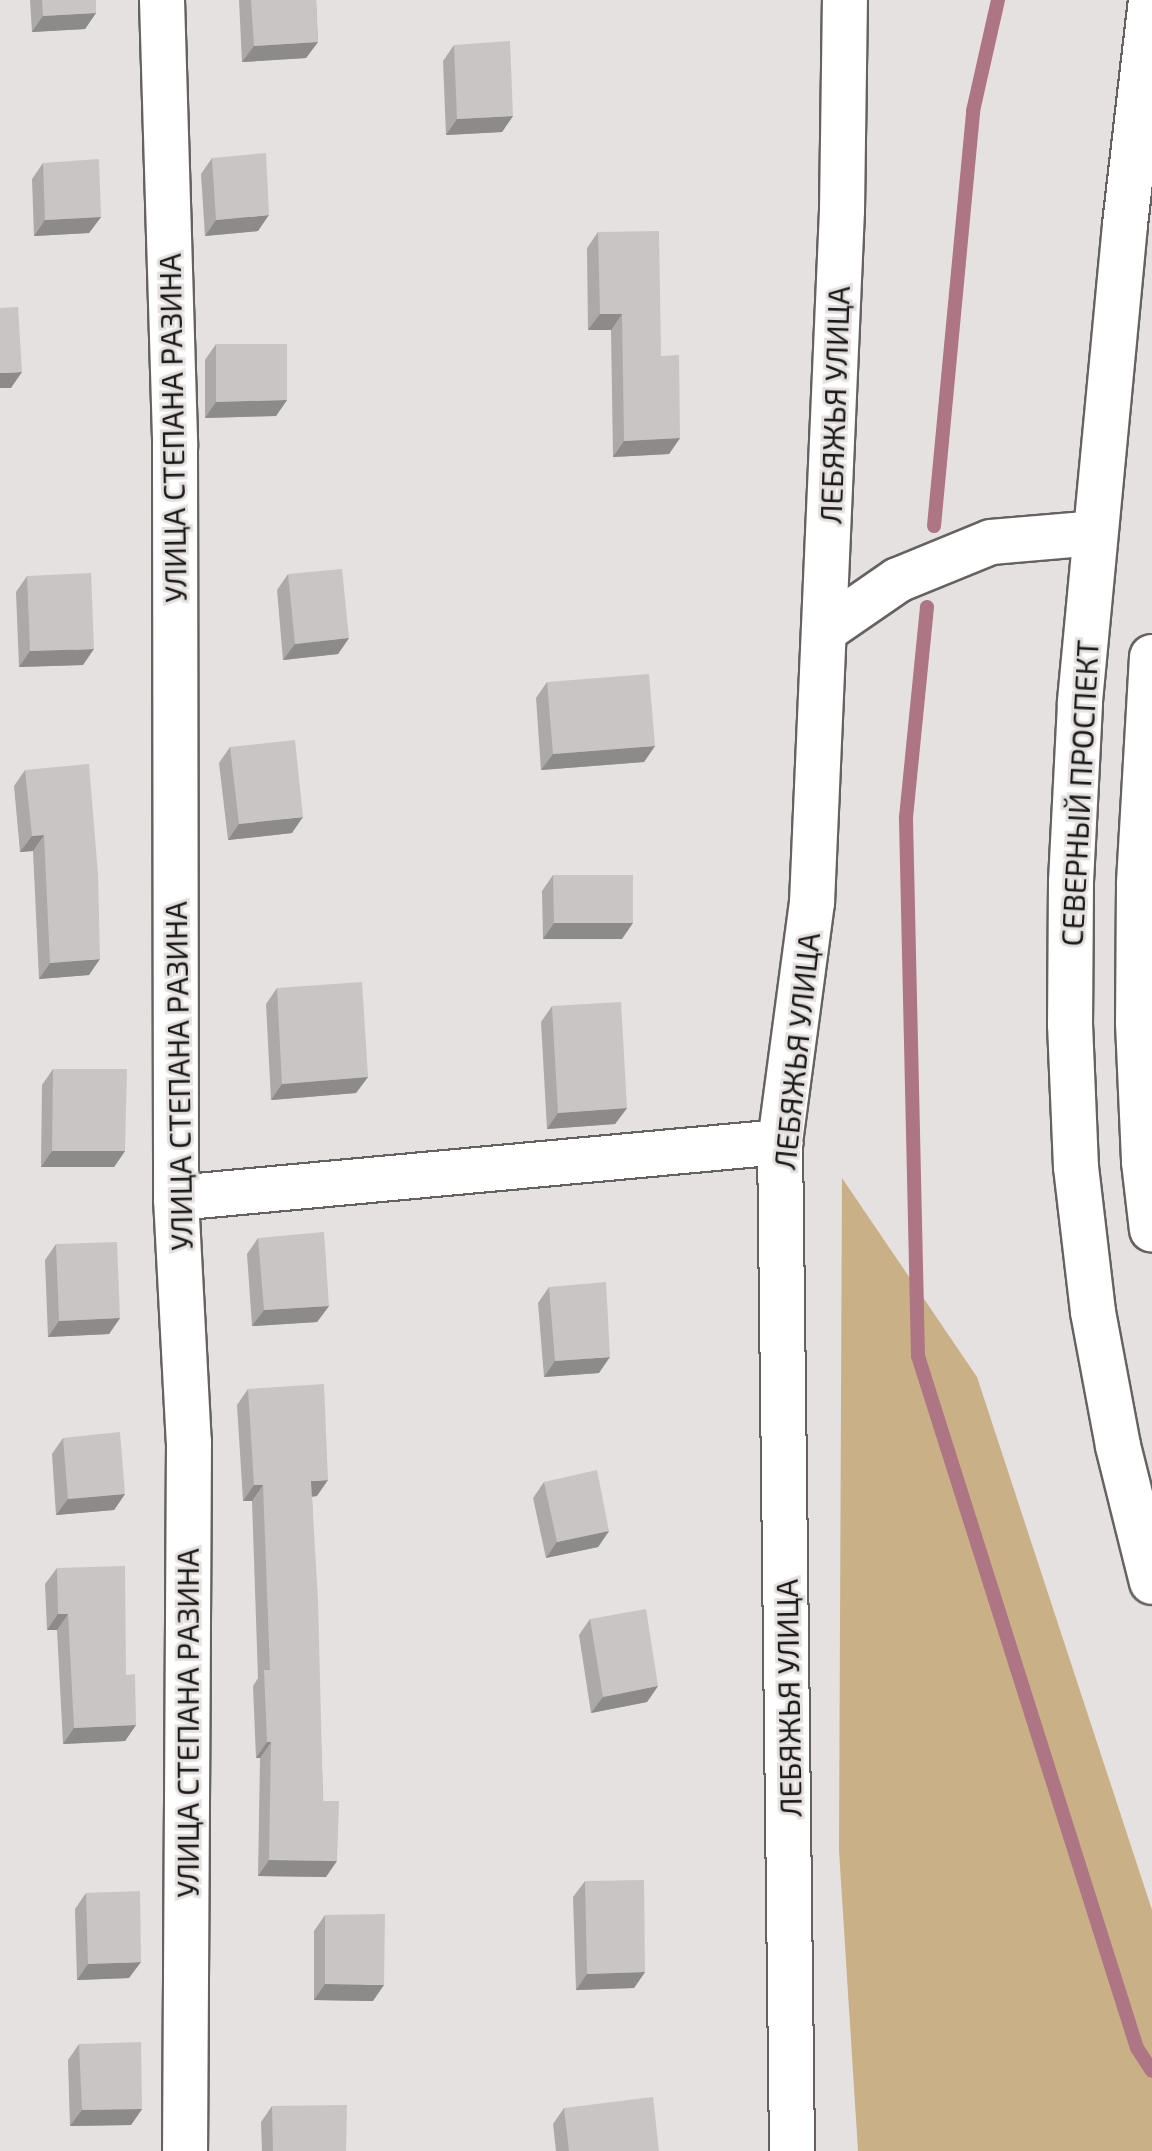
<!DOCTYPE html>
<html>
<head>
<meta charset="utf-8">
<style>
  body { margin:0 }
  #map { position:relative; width:1152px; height:2151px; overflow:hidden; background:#e5e1e0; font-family:"Exo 2",sans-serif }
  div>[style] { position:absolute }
  .green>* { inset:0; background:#cab086 }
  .stream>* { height:14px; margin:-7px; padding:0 7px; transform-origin:7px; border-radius:7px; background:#ae7584 }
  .roads { filter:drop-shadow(2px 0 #666261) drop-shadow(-2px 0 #666261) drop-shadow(0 2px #666261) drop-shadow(0 -2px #666261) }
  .minor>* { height:44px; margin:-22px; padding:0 22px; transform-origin:22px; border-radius:22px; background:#fff }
  .primary>* { height:44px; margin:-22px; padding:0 22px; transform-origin:22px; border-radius:22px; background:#fff }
  .wall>* { inset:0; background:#ada9a9 }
  .shaded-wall>* { inset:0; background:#8d8a8a }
  .building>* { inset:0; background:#c9c5c5 }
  span { translate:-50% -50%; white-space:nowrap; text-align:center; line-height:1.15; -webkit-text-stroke:6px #e5e1e0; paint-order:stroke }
  .street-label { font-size:30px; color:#1b1a19 }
</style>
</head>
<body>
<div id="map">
  <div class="green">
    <div style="clip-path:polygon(842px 1178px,977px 1377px,1152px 1910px,1152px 2151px,858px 2151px,839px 1850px)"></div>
  </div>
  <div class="stream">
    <div style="left:934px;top:526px;width:417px;rotate:-84.6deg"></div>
    <div style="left:973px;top:111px;width:114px;rotate:-77.3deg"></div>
    <div style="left:927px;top:607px;width:213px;rotate:95.7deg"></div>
    <div style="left:906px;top:819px;width:537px;rotate:88.72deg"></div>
    <div style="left:918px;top:1356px;width:726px;rotate:72.44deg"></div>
    <div style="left:1137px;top:2048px;width:27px;rotate:57deg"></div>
  </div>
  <div class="roads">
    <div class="minor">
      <div style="left:162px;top:0;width:447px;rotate:88.3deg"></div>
      <div style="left:175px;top:447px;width:751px;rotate:89.92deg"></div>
      <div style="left:176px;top:1198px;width:244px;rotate:87deg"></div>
      <div style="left:189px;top:1442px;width:709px;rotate:90.32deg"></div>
      <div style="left:824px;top:631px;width:90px;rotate:-34.6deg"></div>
      <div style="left:898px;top:580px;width:100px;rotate:-22.2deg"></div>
      <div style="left:991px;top:542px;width:104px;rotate:-4.9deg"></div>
      <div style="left:176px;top:1198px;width:607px;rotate:-5.3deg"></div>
      <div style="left:792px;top:2151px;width:1009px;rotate:-90.68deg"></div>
      <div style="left:780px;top:1142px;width:241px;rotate:-82.4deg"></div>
      <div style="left:812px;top:903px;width:693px;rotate:-87.52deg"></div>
      <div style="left:842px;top:211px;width:211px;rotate:-89.2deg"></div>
    </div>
    <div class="primary">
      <div style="left:1151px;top:0;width:226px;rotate:96.6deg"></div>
      <div style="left:1125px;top:225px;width:481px;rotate:95.4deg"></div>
      <div style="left:1080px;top:704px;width:179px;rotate:92.9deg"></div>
      <div style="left:1071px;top:883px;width:141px;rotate:90.4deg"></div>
      <div style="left:1070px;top:1024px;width:143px;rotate:87.6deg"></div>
      <div style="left:1076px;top:1167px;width:146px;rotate:83.3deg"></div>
      <div style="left:1093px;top:1312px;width:136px;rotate:79.4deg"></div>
      <div style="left:1118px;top:1446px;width:140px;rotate:76deg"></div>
      <div style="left:1152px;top:657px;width:228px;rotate:93.3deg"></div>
      <div style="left:1139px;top:885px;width:138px;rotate:90.4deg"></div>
      <div style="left:1138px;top:1023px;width:139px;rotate:87.5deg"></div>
      <div style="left:1144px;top:1162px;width:68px;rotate:83.3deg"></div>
    </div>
  </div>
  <div class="wall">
    <div style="clip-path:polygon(30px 0,96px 0,96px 13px,85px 29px,32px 32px)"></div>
    <div style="clip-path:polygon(239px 0,316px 0,318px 42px,306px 58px,242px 62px)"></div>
    <div style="clip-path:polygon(454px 45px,513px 116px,502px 132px,446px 135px,443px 61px)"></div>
    <div style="clip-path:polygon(212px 158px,258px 231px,205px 236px,201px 174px)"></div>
    <div style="clip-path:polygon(43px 163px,101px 217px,89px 233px,34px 236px,32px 179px)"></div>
    <div style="clip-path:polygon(598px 232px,661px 356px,680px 438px,669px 454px,613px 457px,611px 330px,588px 330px,587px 248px)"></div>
    <div style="clip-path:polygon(216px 344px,287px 400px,276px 416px,205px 418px,205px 360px)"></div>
    <div style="clip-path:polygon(288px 574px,349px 638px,338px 654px,283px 660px,277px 590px)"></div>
    <div style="clip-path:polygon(27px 576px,83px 665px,19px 667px,16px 592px)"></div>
    <div style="clip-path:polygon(547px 682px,655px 746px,644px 762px,541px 770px,536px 698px)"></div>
    <div style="clip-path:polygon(230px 747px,292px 833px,228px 840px,219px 763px)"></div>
    <div style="clip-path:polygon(25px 770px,89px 975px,39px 979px,33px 851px,20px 852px,14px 786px)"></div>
    <div style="clip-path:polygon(553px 875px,622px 939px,543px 939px,542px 891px)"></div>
    <div style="clip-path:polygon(277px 988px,368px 1077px,356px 1093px,271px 1100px,266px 1004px)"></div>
    <div style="clip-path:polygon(552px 1006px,627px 1108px,615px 1124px,547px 1129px,541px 1022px)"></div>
    <div style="clip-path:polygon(53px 1069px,125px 1151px,114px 1167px,41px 1167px,42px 1085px)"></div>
    <div style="clip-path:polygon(258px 1238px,329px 1306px,317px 1322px,252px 1326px,247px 1254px)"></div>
    <div style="clip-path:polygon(56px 1244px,120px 1318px,109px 1334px,48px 1337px,45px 1260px)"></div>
    <div style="clip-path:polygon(549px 1287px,599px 1373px,544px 1377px,538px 1303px)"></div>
    <div style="clip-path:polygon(248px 1389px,317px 1496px,312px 1497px,326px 1877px,258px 1876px,260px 1758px,256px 1758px,253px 1686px,258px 1678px,252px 1501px,243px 1501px,237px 1405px)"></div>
    <div style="clip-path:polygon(63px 1438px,125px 1494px,114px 1510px,56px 1515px,52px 1454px)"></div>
    <div style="clip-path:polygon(544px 1482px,609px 1531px,598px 1547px,546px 1558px,533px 1498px)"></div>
    <div style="clip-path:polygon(57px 1568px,126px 1675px,136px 1725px,125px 1741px,63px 1744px,57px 1630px,47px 1630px,45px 1584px)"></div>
    <div style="clip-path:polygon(590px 1619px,658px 1686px,647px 1702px,591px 1713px,579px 1635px)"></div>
    <div style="clip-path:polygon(585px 1881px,645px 1972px,634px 1988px,576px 1990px,573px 1897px)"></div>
    <div style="clip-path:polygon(86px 1893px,129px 1978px,77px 1980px,75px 1909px)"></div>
    <div style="clip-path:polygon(325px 1915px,373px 2001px,314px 2000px,314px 1931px)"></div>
    <div style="clip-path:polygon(79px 2044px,142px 2109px,131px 2125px,70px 2126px,68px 2060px)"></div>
    <div style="clip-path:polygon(272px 2106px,346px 2151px,262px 2151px,261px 2122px)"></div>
    <div style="clip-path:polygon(564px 2108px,659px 2151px,556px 2151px,553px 2124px)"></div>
  </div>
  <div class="shaded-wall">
    <div style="clip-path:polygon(96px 13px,85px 29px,32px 32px,43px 16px)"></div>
    <div style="clip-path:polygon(318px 42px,306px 58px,242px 62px,254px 46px)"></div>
    <div style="clip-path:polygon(513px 116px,502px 132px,446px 135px,457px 119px)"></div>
    <div style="clip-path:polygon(269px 215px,258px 231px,205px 236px,216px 220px)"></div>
    <div style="clip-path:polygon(101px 217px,89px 233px,34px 236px,45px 220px)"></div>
    <div style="clip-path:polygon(600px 314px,622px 314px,611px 330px,588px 330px)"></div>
    <div style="clip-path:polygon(22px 372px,11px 388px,0 388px,0 373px)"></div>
    <div style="clip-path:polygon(287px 400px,276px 416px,205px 418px,216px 402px)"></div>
    <div style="clip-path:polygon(680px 438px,669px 454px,613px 457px,624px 441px)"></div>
    <div style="clip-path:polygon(349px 638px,338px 654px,283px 660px,295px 644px)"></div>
    <div style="clip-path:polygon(94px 649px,83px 665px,19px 667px,30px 651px)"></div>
    <div style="clip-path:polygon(655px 746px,644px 762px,541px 770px,553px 754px)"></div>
    <div style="clip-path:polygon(303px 817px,292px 833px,228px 840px,239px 824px)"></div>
    <div style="clip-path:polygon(44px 835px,33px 851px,20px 852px,32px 836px)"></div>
    <div style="clip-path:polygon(554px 923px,633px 923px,622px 939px,543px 939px)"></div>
    <div style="clip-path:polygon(100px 959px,89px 975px,39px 979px,50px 963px)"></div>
    <div style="clip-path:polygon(368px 1077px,356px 1093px,271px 1100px,282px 1084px)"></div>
    <div style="clip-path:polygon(627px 1108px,615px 1124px,547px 1129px,558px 1113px)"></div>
    <div style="clip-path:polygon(52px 1151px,125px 1151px,114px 1167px,41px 1167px)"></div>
    <div style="clip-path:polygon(329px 1306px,317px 1322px,252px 1326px,264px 1310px)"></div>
    <div style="clip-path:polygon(120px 1318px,109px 1334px,48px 1337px,59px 1321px)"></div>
    <div style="clip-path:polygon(610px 1357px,599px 1373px,544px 1377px,555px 1361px)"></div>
    <div style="clip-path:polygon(328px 1480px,317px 1496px,300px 1497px,311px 1481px)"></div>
    <div style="clip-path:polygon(254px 1485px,263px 1485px,252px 1501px,243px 1501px)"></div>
    <div style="clip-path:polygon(125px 1494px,114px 1510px,56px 1515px,68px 1499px)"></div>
    <div style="clip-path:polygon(609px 1531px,598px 1547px,546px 1558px,557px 1542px)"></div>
    <div style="clip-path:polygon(58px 1614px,68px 1614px,57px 1630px,47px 1630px)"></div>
    <div style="clip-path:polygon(658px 1686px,647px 1702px,591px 1713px,603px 1697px)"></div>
    <div style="clip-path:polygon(136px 1725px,125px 1741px,63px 1744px,74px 1728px)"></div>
    <div style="clip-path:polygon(267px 1742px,271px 1742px,260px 1758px,256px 1758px)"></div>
    <div style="clip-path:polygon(269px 1860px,337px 1861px,326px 1877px,258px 1876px)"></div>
    <div style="clip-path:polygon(141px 1962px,129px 1978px,77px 1980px,88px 1964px)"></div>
    <div style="clip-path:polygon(645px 1972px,634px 1988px,576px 1990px,587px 1974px)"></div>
    <div style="clip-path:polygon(325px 1984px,384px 1985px,373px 2001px,314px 2000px)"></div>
    <div style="clip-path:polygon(142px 2109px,131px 2125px,70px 2126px,82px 2110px)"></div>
  </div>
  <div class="building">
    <div style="clip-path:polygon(42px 0,96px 0,96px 13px,43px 16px)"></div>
    <div style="clip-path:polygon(251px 0,316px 0,318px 42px,254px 46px)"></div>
    <div style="clip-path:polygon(510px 41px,513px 116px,457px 119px,454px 45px)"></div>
    <div style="clip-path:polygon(266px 153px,269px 215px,216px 220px,212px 158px)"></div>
    <div style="clip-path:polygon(99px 159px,101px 217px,45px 220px,43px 163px)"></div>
    <div style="clip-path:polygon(659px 231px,661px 356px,679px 355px,680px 438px,624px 441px,622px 314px,600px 314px,598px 232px)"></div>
    <div style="clip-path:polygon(18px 307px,22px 372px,0 373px,0 308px)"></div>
    <div style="clip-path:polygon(216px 344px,287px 344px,287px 400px,216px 402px)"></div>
    <div style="clip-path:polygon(342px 569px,349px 638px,295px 644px,288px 574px)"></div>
    <div style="clip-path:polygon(91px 573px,94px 649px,30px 651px,27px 576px)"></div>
    <div style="clip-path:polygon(649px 674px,655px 746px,553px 754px,547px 682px)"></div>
    <div style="clip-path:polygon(295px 740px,303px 817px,239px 824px,230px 747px)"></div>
    <div style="clip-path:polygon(89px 764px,98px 874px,100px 959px,50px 963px,44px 835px,32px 836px,25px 770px)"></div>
    <div style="clip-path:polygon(553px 875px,633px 875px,633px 923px,554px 923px)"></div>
    <div style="clip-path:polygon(362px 982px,368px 1077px,282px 1084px,277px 988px)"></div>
    <div style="clip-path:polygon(621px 1002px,627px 1108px,558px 1113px,552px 1006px)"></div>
    <div style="clip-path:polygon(53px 1069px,127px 1069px,125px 1151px,52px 1151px)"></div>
    <div style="clip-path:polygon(324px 1232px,329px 1306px,264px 1310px,258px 1238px)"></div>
    <div style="clip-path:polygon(117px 1242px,120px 1318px,59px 1321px,56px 1244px)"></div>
    <div style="clip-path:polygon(606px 1282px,610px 1357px,555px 1361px,549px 1287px)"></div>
    <div style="clip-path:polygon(324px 1384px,328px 1480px,311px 1481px,318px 1600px,323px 1801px,339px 1801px,337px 1861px,269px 1860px,271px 1742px,267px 1742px,264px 1670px,270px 1670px,263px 1485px,254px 1485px,248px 1389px)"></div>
    <div style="clip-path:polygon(120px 1432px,125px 1494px,68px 1499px,63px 1438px)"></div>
    <div style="clip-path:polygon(597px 1470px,609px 1531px,557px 1542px,544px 1482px)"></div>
    <div style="clip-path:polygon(125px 1566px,126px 1675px,135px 1674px,136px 1725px,74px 1728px,68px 1614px,58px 1614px,57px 1568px)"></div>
    <div style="clip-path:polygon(646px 1609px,658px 1686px,603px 1697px,590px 1619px)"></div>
    <div style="clip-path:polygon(644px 1880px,645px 1972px,587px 1974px,585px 1881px)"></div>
    <div style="clip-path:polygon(140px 1891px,141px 1962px,88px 1964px,86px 1893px)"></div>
    <div style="clip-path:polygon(385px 1914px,384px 1985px,325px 1984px,325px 1915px)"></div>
    <div style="clip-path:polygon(141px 2042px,142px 2109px,82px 2110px,79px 2044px)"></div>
    <div style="clip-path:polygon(653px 2097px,659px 2151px,569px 2151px,564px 2108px)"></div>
    <div style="clip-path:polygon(347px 2105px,346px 2151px,273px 2151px,272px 2106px)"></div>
  </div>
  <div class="street-label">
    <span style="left:834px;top:405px;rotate:-88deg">ЛЕБЯЖЬЯ УЛИЦА</span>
    <span style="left:172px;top:428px;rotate:-91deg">УЛИЦА СТЕПАНА РАЗИНА</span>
    <span style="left:1079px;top:793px;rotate:-87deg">СЕВЕРНЫЙ ПРОСПЕКТ</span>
    <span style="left:796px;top:1051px;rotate:-84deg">ЛЕБЯЖЬЯ УЛИЦА</span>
    <span style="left:178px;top:1076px;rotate:-91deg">УЛИЦА СТЕПАНА РАЗИНА</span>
    <span style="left:788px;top:1698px;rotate:-91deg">ЛЕБЯЖЬЯ УЛИЦА</span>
    <span style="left:187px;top:1723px;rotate:-90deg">УЛИЦА СТЕПАНА РАЗИНА</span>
  </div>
</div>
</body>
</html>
